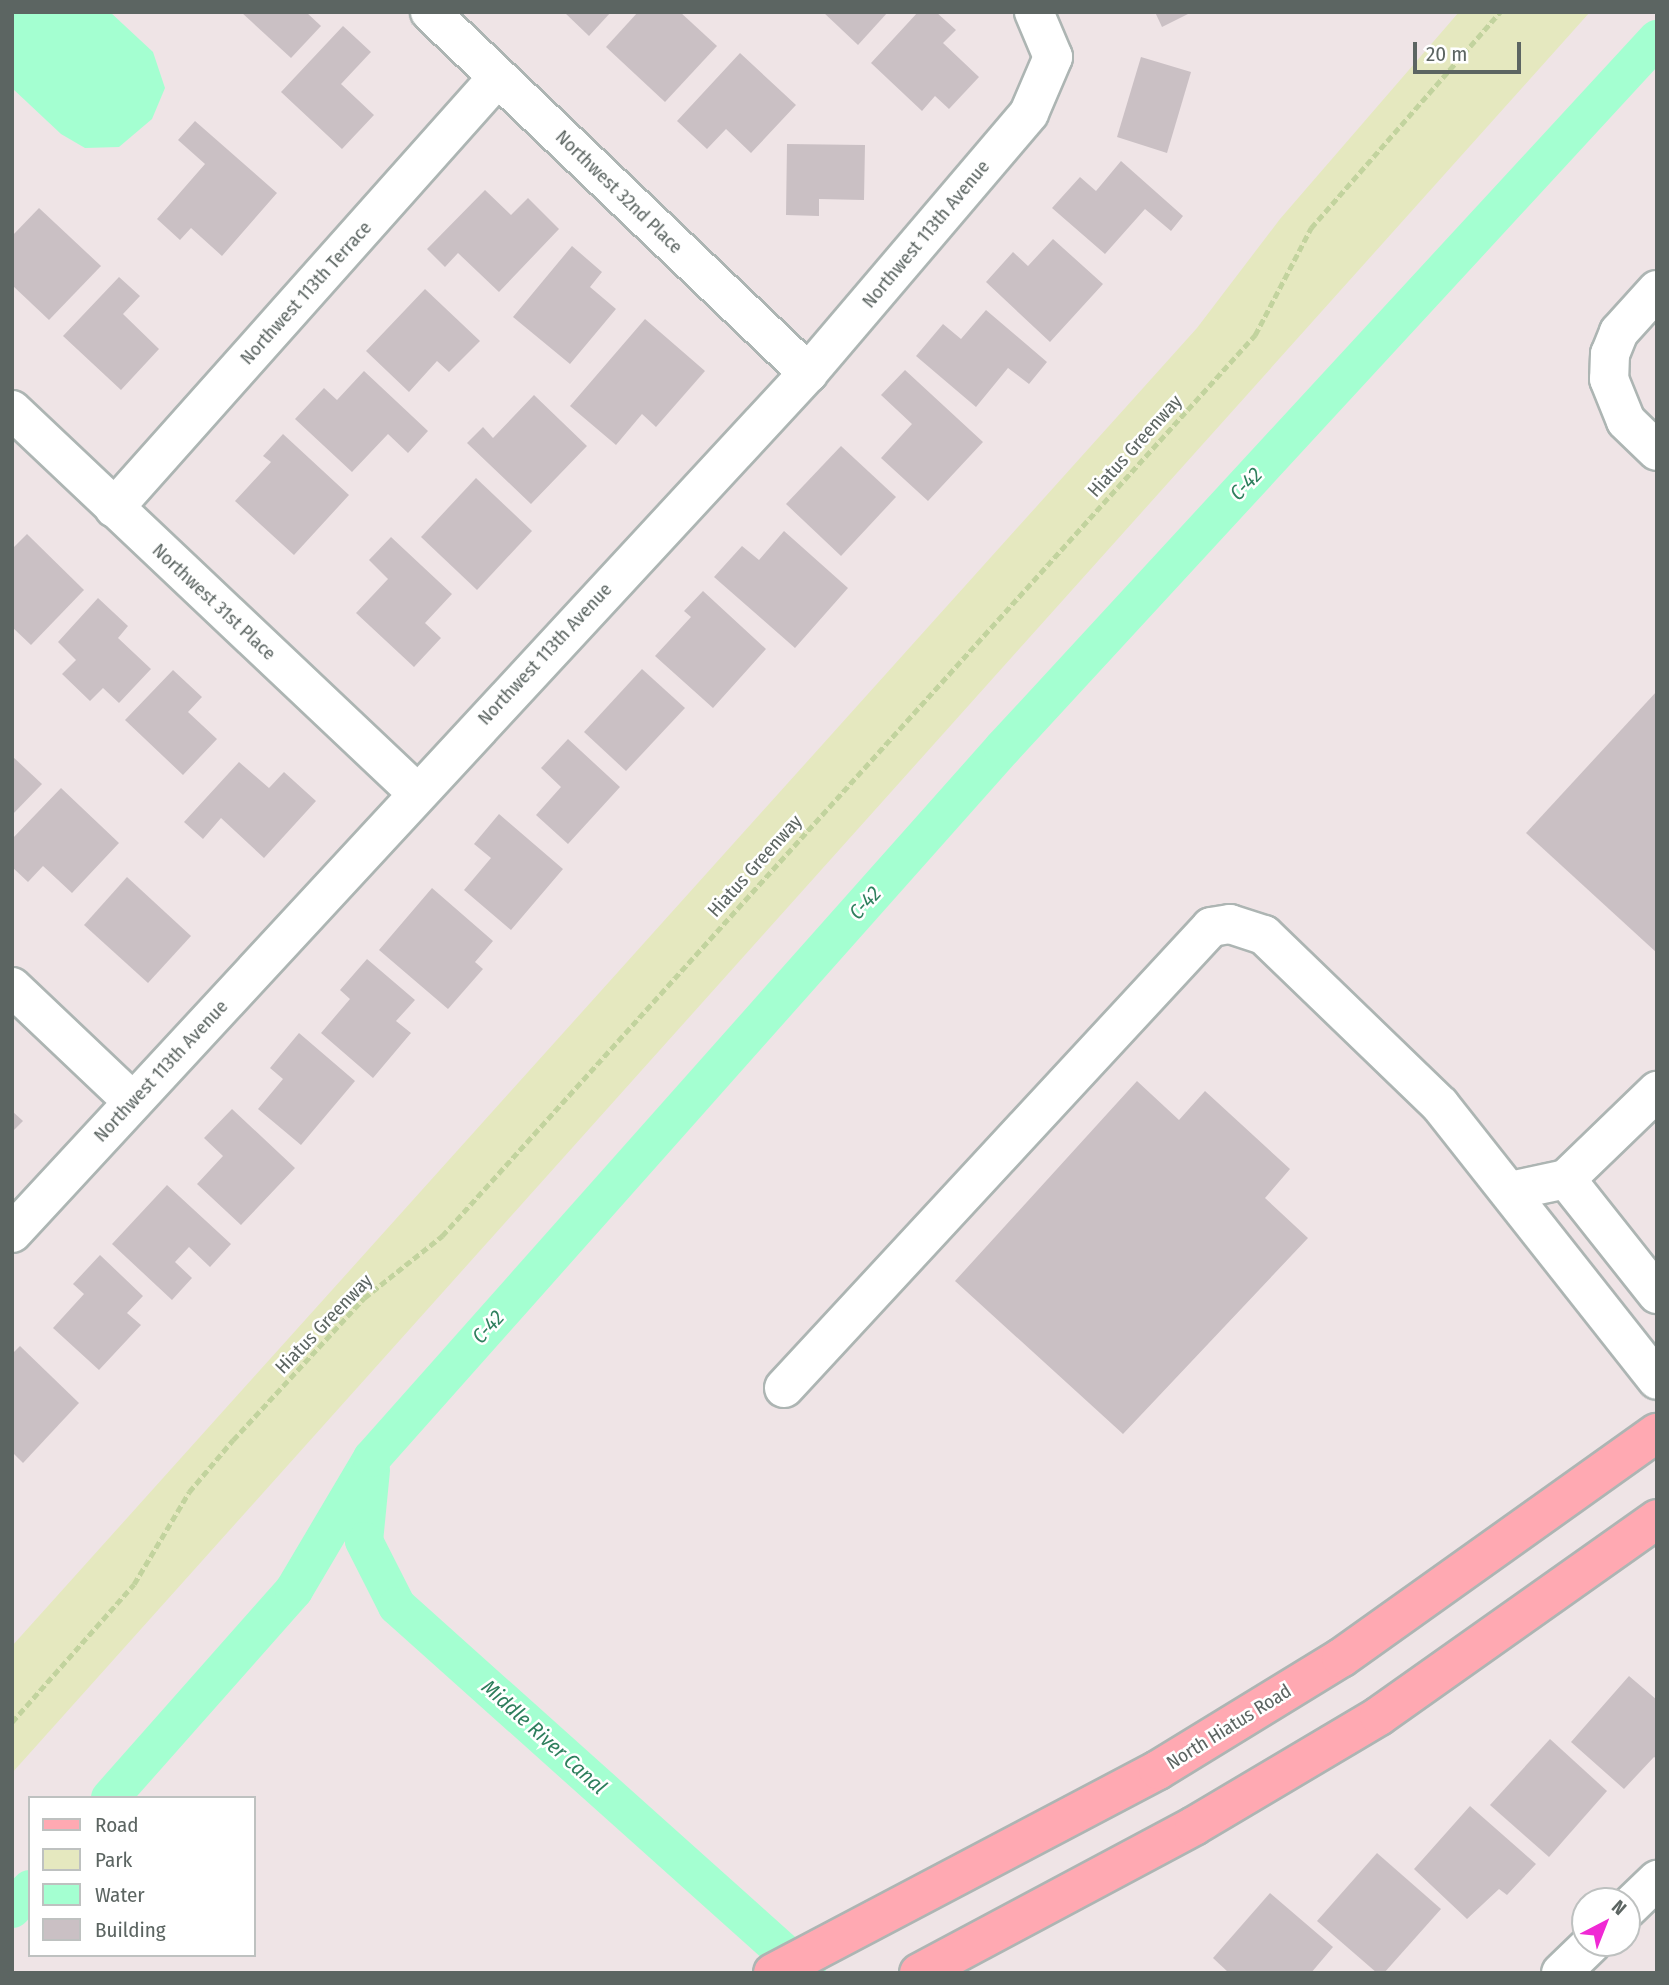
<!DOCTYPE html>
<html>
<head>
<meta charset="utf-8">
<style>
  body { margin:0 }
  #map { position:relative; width:1669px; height:1985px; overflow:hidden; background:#efe4e6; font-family:"Fira Sans Condensed",sans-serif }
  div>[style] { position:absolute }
  .green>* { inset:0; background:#e5e8bf }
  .water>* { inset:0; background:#a4ffd1 }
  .canal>* { height:38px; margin:-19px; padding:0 19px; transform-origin:19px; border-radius:19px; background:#a4ffd1 }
  .building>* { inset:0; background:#cac0c4 }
  .path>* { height:4.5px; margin-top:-2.25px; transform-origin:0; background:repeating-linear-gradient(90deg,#c2d39e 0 7px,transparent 0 10.5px) }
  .roads { filter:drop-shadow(2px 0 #adb5b3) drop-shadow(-2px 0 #adb5b3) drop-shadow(0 2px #adb5b3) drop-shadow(0 -2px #adb5b3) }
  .minor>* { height:38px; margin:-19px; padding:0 19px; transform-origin:19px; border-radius:19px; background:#fff }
  .major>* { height:38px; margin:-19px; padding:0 19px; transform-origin:19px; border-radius:19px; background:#ffa9b2 }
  span { translate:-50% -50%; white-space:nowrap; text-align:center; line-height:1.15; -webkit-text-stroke:5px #fff; paint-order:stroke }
  .street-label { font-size:19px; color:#5c6562 }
  .water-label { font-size:21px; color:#2e7f5d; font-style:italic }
  .frame { position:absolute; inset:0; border:14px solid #5c6562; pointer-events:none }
  .legend { position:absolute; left:28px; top:1796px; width:228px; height:161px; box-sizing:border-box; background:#fff; border:2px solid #bec1c0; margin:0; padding:9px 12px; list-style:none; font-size:21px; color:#5c6562 }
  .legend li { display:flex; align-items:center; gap:14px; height:35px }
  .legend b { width:35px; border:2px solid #bec1c0 }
  .north { position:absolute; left:1571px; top:1887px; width:70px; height:70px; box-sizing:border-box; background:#fff; border:2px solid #bec1c0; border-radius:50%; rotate:42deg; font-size:19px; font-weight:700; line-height:28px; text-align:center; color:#5c6562 }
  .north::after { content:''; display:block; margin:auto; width:24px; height:32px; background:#f029d4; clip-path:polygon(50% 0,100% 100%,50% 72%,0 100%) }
  .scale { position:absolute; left:1413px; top:42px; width:108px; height:32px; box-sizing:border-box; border:4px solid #5c6562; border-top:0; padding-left:9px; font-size:21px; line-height:24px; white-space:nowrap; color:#5c6562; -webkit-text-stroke:5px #fff; paint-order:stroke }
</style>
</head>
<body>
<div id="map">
  <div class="green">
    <div style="clip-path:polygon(1459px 12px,1590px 12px,12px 1773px,12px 1646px,1197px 328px,1280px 219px)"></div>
  </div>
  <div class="water">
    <div style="clip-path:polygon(12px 12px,110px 12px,153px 52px,165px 88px,152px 119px,119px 147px,85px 148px,61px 134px,12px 88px)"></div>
  </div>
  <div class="canal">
    <div style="left:371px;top:1470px;width:71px;rotate:95.6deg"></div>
    <div style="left:364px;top:1541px;width:73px;rotate:63.1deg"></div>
    <div style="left:397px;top:1606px;width:550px;rotate:41.83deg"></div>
    <div style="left:110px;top:1798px;width:278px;rotate:-48.5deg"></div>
    <div style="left:294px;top:1590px;width:153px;rotate:-59.4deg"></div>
    <div style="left:372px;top:1458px;width:950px;rotate:-48.37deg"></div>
    <div style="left:1003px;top:748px;width:965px;rotate:-47.31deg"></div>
    <div style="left:12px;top:1909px;width:27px;rotate:-48deg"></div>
  </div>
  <div class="building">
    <div style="clip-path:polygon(241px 12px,306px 12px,321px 26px,291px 58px)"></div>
    <div style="clip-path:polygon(564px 12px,611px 12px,589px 36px)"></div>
    <div style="clip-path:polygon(638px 12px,680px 12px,717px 46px,665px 102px,606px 47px)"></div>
    <div style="clip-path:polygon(823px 12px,888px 12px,858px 45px)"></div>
    <div style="clip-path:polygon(918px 12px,936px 12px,956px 30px,943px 43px,979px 77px,949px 109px,935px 96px,922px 111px,871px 63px)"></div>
    <div style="clip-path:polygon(1155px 12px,1192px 12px,1162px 27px)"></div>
    <div style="clip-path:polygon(343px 26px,371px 52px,341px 84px,374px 115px,342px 149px,281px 92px)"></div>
    <div style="clip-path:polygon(740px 53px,796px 105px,751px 153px,726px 129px,707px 149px,677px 121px)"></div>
    <div style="clip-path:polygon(1141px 57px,1191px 72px,1167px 153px,1117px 137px)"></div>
    <div style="clip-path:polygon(195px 121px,277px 193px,222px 256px,191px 228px,180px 240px,157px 219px,205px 164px,178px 140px)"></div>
    <div style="clip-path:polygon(787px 144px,865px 145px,864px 200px,819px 199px,819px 216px,786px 215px)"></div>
    <div style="clip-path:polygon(1121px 161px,1183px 216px,1171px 231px,1145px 209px,1105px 254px,1052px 208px,1080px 177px,1096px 191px)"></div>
    <div style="clip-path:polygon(485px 190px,511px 215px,528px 198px,559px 229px,499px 292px,458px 253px,445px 267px,427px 249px)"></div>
    <div style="clip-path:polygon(39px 208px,101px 266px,49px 320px,12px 285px,12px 236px)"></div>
    <div style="clip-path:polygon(1053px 239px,1103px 284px,1050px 342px,986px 282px,1013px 252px,1028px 266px)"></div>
    <div style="clip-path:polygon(572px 246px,602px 272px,590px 287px,616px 309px,570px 364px,513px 317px)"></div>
    <div style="clip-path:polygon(119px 277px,140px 296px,123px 314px,159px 349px,121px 390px,63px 336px)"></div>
    <div style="clip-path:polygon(425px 289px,480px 341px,449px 372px,437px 361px,409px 392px,366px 351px)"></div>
    <div style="clip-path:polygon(986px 310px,1047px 362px,1029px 384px,1008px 368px,976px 407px,916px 356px,943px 324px,961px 339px)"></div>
    <div style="clip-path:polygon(645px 319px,705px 371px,656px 427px,642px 414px,616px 445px,570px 406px)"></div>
    <div style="clip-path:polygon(905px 370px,983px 442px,928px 501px,881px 458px,912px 424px,881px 395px)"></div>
    <div style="clip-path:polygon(364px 371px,428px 431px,408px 453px,388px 434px,352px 472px,295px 419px,324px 388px,337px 400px)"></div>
    <div style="clip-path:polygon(534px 395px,587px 446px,531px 504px,467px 443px,483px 427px,493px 438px)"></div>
    <div style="clip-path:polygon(283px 434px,349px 495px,294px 555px,235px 501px,271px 462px,263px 456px)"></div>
    <div style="clip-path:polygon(841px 446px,896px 497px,841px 556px,786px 504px)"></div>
    <div style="clip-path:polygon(476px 478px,532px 531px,477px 590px,421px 537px)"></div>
    <div style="clip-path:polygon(784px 531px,848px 588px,795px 648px,714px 577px,742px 546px,759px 560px)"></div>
    <div style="clip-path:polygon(27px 534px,84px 590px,31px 645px,12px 627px,12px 549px)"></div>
    <div style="clip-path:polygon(391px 537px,452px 594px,425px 623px,441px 638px,414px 667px,356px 613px,388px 579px,369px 560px)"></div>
    <div style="clip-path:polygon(703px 591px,766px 649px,713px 708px,655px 656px,691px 617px,684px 611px)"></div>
    <div style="clip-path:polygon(98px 598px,128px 626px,118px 638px,151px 669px,119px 703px,103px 688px,90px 701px,62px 674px,76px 660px,58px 642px)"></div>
    <div style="clip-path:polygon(642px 669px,685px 708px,626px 771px,584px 732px)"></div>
    <div style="clip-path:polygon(173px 670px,202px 697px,188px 712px,217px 739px,183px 775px,125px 720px)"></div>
    <div style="clip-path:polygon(1657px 691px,1657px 953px,1526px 833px)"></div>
    <div style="clip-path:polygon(568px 739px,620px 787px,568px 844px,536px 815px,561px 787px,541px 768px)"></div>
    <div style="clip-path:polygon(12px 756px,42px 784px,12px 815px)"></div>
    <div style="clip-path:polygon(239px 762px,269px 788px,284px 772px,316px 801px,264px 858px,221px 818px,203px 839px,184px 822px)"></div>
    <div style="clip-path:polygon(61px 788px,119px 843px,72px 893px,43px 866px,28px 882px,12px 867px,12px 839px)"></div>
    <div style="clip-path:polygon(499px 814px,563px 869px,511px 930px,464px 890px,491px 858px,474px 844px)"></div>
    <div style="clip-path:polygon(127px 877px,191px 936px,148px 983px,84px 925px)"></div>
    <div style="clip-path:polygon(432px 888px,493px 941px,475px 962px,483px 969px,448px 1009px,379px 950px)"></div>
    <div style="clip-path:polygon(367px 959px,415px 1000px,396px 1021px,411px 1033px,373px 1078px,321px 1033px,350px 999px,340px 990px)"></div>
    <div style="clip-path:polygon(299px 1033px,355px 1081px,301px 1145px,258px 1109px,283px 1079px,270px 1068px)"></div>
    <div style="clip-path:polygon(1137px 1081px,1179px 1120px,1205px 1091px,1290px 1169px,1265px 1198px,1308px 1238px,1123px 1434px,955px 1281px)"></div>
    <div style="clip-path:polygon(232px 1109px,295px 1168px,241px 1225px,197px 1184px,223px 1156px,204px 1138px)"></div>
    <div style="clip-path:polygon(12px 1111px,23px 1121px,12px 1132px)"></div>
    <div style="clip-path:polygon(167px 1185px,231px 1244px,210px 1267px,189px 1247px,175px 1262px,192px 1278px,172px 1300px,112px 1244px)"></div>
    <div style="clip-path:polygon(100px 1255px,143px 1296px,127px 1313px,141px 1325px,99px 1370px,53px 1328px,84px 1294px,73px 1284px)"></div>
    <div style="clip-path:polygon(20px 1346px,79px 1403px,23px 1463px,12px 1452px,12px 1354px)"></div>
    <div style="clip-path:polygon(1629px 1676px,1657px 1700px,1657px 1759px,1654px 1757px,1624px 1789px,1571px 1742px)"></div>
    <div style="clip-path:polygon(1550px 1739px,1607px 1791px,1549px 1857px,1490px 1805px)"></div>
    <div style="clip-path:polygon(1470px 1806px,1536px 1864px,1507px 1895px,1499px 1889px,1467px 1919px,1414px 1869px)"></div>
    <div style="clip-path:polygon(1377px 1853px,1441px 1909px,1384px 1973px,1377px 1973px,1317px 1921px)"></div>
    <div style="clip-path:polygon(1270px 1893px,1333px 1947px,1311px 1973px,1229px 1973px,1213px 1958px)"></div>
  </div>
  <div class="path">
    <div style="left:12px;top:1722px;width:184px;rotate:-48.5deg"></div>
    <div style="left:134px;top:1584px;width:107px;rotate:-59.1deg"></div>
    <div style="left:189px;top:1492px;width:68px;rotate:-49.8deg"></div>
    <div style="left:233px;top:1440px;width:193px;rotate:-47.3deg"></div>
    <div style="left:364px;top:1298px;width:100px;rotate:-38.5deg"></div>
    <div style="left:442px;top:1236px;width:1214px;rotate:-47.94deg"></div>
    <div style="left:1255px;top:335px;width:121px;rotate:-62.4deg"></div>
    <div style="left:1311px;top:228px;width:287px;rotate:-48.8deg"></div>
  </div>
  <div class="roads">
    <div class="minor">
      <div style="left:430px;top:12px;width:523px;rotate:43.68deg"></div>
      <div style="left:1657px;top:290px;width:57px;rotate:132.1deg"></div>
      <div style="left:1619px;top:332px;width:24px;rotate:112deg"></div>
      <div style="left:1610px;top:354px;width:25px;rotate:92deg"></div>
      <div style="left:1609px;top:379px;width:45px;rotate:68deg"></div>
      <div style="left:1626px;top:421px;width:43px;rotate:44.1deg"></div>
      <div style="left:12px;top:410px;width:556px;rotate:43.4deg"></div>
      <div style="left:114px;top:508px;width:577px;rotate:-48.3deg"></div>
      <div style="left:12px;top:987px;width:166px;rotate:43.5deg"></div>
      <div style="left:1566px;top:1179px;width:147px;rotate:51.6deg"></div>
      <div style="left:1510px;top:1191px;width:57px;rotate:-12.1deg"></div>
      <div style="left:1566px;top:1179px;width:127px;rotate:-44deg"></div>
      <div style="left:12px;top:1233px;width:1172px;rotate:-47.21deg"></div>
      <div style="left:808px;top:373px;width:341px;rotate:-49.6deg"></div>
      <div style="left:1029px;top:113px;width:61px;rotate:-66.8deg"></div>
      <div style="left:1053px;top:57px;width:49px;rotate:-112.9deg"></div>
      <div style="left:784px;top:1388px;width:628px;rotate:-47.19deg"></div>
      <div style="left:1211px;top:927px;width:19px;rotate:-9deg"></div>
      <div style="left:1230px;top:924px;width:36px;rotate:18deg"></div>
      <div style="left:1264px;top:935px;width:245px;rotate:44deg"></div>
      <div style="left:1440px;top:1105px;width:350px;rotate:51.7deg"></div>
      <div style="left:1627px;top:1909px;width:42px;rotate:-44deg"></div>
      <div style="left:1561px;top:1973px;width:43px;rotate:-44.1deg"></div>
    </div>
    <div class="major">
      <div style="left:773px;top:1973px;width:435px;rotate:-27.8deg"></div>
      <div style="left:1158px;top:1770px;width:215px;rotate:-31.5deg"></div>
      <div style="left:1341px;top:1658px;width:388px;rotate:-35.5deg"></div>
      <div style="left:919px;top:1973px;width:312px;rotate:-28.1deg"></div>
      <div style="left:1194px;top:1826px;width:215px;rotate:-30.7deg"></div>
      <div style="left:1379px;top:1716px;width:341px;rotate:-35.3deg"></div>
    </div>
  </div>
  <div class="street-label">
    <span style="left:619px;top:192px;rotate:44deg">Northwest 32nd Place</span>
    <span style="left:926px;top:234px;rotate:-50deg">Northwest 113th Avenue</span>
    <span style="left:306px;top:293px;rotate:-48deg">Northwest 113th Terrace</span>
    <span style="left:1135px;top:446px;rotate:-48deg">Hiatus Greenway</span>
    <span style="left:214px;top:602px;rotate:43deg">Northwest 31st Place</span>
    <span style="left:545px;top:654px;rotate:-47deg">Northwest 113th Avenue</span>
    <span style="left:755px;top:866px;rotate:-48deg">Hiatus Greenway</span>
    <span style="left:161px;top:1071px;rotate:-47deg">Northwest 113th Avenue</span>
    <span style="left:324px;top:1324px;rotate:-46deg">Hiatus Greenway</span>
    <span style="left:1229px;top:1727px;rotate:-32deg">North Hiatus Road</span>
  </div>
  <div class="water-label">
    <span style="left:1246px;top:484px;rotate:-47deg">C-42</span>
    <span style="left:865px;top:903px;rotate:-48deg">C-42</span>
    <span style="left:488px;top:1327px;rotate:-48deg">C-42</span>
    <span style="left:544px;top:1737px;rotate:42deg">Middle River Canal</span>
  </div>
  <div class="frame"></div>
  <ul class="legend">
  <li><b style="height:9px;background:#ffa9b2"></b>Road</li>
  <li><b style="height:19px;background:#e5e8bf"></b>Park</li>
  <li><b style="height:19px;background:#a4ffd1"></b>Water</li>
  <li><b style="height:19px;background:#cac0c4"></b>Building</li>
  </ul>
  <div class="north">N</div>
  <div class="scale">20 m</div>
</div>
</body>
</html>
